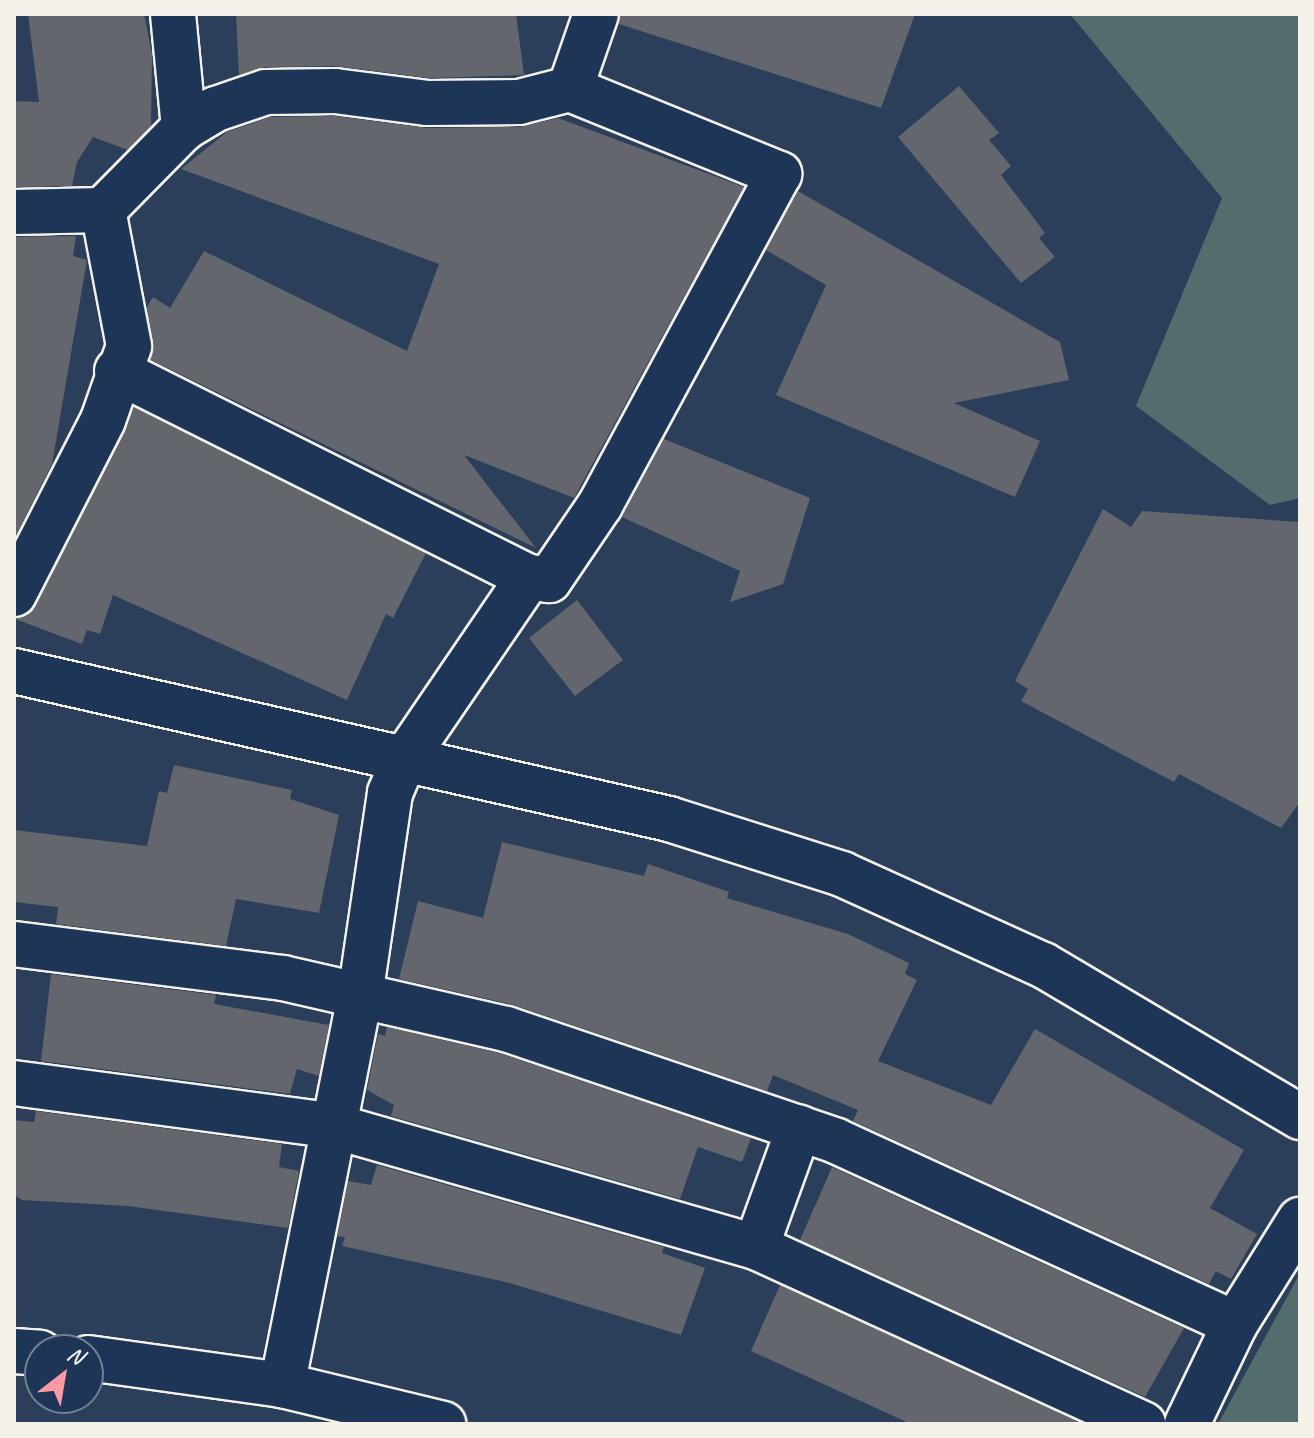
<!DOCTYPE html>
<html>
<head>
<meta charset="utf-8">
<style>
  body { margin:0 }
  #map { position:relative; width:1314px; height:1438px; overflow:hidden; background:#2b3f5b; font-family:Caveat,sans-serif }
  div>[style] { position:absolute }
  .green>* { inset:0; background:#526d6b }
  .building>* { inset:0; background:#63666d }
  .roads { filter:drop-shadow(2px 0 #f4f1e8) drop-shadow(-2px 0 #f4f1e8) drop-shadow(0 2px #f4f1e8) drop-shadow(0 -2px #f4f1e8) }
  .street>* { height:44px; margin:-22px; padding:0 22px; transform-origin:22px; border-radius:22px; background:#1d3557 }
  .secondary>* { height:44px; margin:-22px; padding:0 22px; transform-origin:22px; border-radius:22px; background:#1d3557 }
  span { translate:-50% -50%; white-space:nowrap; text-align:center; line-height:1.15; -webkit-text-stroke:8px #1d3557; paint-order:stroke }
  .frame { position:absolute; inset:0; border:16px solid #f4f1e8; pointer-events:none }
  .north { position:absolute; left:24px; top:1334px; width:80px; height:80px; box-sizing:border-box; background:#1d3557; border:2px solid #738091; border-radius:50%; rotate:31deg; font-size:22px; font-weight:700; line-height:32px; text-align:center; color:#f4f1e8 }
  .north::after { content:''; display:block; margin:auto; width:28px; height:36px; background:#ff9aa2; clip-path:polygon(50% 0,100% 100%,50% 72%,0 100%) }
</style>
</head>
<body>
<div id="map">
  <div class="green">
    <div style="clip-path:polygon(1070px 14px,1300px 14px,1300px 498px,1270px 505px,1136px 406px,1222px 198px)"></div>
    <div style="clip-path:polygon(1300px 1273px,1300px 1424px,1218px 1424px)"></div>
  </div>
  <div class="building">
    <div style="clip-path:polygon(28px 14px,144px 14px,152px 54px,151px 126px,128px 150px,93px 137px,77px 162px,72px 186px,14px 187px,14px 101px,39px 102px)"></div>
    <div style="clip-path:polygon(236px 14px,516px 14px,524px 75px,429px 78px,335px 66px,265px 67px,239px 75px)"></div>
    <div style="clip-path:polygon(620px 14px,915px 14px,881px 108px,619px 24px)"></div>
    <div style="clip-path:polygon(959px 86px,999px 133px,989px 140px,1011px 166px,1001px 175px,1045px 233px,1039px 238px,1055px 257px,1021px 283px,898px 137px)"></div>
    <div style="clip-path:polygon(334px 116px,428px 128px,520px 127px,558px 118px,744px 187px,574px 498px,464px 455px,536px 548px,151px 360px,147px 307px,153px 297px,170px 308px,204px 251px,407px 351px,439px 264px,181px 169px,227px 132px,270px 117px)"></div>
    <div style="clip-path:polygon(798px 191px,1060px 342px,1069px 380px,954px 403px,1040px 441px,1015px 497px,776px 395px,826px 285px,766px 250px)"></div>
    <div style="clip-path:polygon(76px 236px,73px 256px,87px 260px,52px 464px,14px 539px,14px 237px)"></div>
    <div style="clip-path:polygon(134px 407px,426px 553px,393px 618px,386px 614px,347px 700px,113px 595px,100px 634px,87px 630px,82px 644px,15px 619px,36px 605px)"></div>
    <div style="clip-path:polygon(664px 439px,810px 498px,783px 584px,730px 602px,740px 571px,622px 517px)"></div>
    <div style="clip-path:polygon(1103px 509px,1131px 527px,1142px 511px,1300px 522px,1300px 802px,1281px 828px,1179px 774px,1174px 782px,1021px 701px,1028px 689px,1015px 681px)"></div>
    <div style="clip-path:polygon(577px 600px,623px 660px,575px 696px,529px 638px)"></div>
    <div style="clip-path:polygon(174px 765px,292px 790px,290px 799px,339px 815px,319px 913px,236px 899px,226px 946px,56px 924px,58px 907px,14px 902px,14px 830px,147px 846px,159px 791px,167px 793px)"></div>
    <div style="clip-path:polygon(502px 842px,644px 876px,648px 864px,729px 892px,727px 898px,848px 934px,909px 963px,905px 974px,917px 980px,878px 1061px,991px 1105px,1035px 1029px,1244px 1150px,1210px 1208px,1257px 1234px,1231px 1279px,1216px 1271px,1209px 1284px,853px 1121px,858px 1110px,773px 1075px,767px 1091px,514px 1005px,399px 979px,418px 901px,483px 918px)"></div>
    <div style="clip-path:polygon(51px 974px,216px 995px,214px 1004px,329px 1025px,319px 1076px,297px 1069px,290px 1094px,41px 1061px)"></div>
    <div style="clip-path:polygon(387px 1027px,499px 1053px,751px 1138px,742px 1162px,698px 1147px,680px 1199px,391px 1116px,394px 1105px,367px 1090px,378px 1034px,385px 1036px)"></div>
    <div style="clip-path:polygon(36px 1111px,282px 1144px,279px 1167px,299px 1171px,288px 1228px,128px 1206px,22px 1200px,14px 1195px,14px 1120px,34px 1122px)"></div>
    <div style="clip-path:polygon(377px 1165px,664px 1247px,662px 1253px,705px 1268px,681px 1335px,506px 1282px,342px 1246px,345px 1237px,337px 1236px,348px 1181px,371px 1185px)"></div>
    <div style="clip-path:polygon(832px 1167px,1184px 1328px,1145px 1397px,800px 1240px)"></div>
    <div style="clip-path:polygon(780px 1285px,1083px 1424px,911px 1424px,751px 1351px)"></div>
  </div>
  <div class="roads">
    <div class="street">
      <div style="left:173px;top:14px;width:115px;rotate:84.5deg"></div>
      <div style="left:570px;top:89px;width:79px;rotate:-70.9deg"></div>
      <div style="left:14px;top:212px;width:89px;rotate:-1.3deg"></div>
      <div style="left:103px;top:210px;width:115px;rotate:-45.4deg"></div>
      <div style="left:184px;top:128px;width:37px;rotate:-31deg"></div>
      <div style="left:216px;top:109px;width:53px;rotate:-18.8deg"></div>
      <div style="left:266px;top:92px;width:69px;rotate:-0.8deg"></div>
      <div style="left:335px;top:91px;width:94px;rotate:7.4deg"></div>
      <div style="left:428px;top:103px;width:91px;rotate:-0.6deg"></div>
      <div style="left:519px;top:102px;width:53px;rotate:-14.3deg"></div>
      <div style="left:570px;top:89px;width:226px;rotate:22.1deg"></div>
      <div style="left:779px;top:174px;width:376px;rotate:118.4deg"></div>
      <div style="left:600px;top:505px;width:91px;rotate:124.2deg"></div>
      <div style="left:549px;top:580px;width:20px;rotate:-171deg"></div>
      <div style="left:529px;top:577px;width:222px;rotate:124.3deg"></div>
      <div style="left:404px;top:760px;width:36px;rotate:113deg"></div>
      <div style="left:390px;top:793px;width:205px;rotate:98.4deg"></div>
      <div style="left:360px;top:996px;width:397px;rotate:101.3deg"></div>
      <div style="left:117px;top:371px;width:461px;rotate:26.6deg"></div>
      <div style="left:14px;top:594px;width:195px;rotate:-62.9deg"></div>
      <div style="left:103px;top:420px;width:78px;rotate:-70.6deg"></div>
      <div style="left:129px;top:346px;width:138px;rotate:-100.8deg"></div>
      <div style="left:14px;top:944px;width:271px;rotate:7.2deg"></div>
      <div style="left:283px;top:978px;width:229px;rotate:12.9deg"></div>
      <div style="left:506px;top:1029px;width:348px;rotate:18.7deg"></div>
      <div style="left:836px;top:1141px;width:439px;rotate:24.6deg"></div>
      <div style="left:14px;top:1083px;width:319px;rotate:7.6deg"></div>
      <div style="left:330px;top:1125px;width:443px;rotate:16deg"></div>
      <div style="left:756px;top:1247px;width:426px;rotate:24.6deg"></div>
      <div style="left:756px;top:1247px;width:127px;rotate:-70.1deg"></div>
      <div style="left:1187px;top:1424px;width:111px;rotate:-64.4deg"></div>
      <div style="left:1235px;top:1324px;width:123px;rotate:-58deg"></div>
    </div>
    <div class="secondary">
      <div style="left:14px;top:671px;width:672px;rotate:12.73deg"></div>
      <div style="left:669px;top:819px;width:182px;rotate:17.6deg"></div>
      <div style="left:842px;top:874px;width:221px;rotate:24.4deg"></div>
      <div style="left:1043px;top:965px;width:299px;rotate:30.6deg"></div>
      <div style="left:14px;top:1351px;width:26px;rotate:4deg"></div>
      <div style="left:88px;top:1358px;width:196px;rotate:7.9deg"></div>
      <div style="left:282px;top:1385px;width:166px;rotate:13.6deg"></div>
    </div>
  </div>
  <div class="frame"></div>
  <div class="north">N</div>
</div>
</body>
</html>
